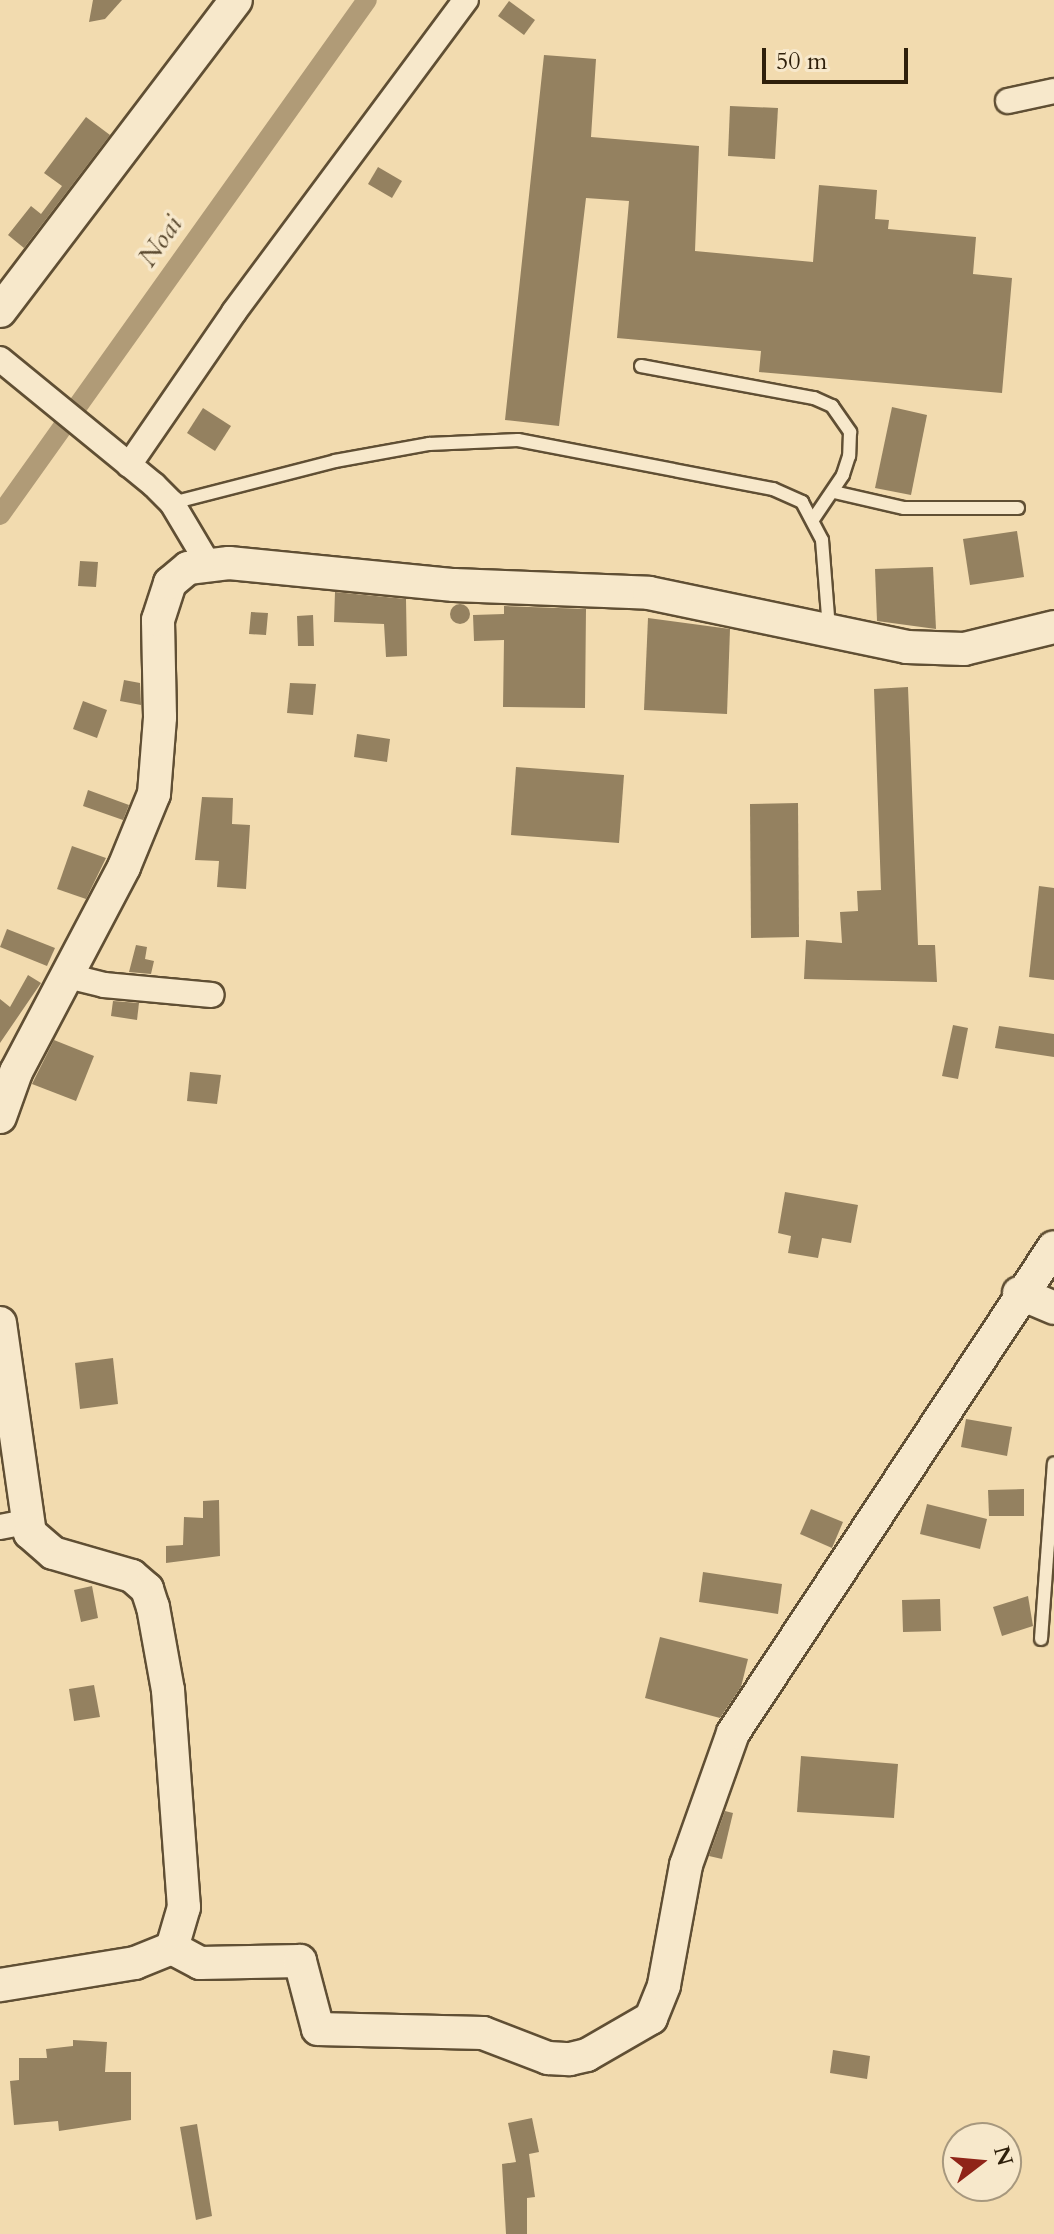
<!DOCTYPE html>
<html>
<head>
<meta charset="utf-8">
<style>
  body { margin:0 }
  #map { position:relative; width:1054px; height:2234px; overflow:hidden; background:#f2dbaf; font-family:Cardo,serif }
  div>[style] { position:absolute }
  .canal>* { height:20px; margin:-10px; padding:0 10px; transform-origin:10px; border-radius:10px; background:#b09b77 }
  .building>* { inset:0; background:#948160 }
  .round { border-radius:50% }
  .roads { filter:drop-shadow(2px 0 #604f34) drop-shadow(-2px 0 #604f34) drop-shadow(0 2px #604f34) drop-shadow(0 -2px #604f34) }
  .lane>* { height:12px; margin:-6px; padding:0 6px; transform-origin:6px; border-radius:6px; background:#f7e8cb }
  .street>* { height:24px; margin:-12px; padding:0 12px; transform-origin:12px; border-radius:12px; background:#f7e8cb }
  .secondary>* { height:32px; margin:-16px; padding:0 16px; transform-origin:16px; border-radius:16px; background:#f7e8cb }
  span { translate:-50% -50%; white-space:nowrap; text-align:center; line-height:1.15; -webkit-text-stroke:7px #f7e8cb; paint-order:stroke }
  .water-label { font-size:28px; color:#5c4b31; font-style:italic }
  .north { position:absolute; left:942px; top:2122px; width:80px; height:80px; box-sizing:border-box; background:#f7e8cb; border:2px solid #a7987e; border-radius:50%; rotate:74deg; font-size:22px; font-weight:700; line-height:32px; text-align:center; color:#2f200b }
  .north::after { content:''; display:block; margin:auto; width:28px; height:36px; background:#8f2418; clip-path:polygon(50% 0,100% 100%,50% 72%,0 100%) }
  .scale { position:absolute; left:762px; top:48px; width:146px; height:36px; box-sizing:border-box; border:4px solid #2f200b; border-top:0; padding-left:10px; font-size:24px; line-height:28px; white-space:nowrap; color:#2f200b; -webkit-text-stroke:6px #f7e8cb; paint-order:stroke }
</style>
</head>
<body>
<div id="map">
  <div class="canal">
    <div style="left:0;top:515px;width:632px;rotate:-54.53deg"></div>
  </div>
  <div class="building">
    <div style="clip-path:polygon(93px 0,122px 0,105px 19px,89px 22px)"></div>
    <div style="clip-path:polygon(509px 1px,535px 20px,524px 35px,498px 16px)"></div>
    <div style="clip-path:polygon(544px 55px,596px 59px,591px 137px,699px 146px,695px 251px,813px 262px,819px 185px,877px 190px,875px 219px,889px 220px,888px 229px,976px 237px,973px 274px,1012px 278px,1002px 393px,759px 372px,761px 351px,617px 338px,629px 201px,586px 198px,559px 426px,505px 420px)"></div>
    <div style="clip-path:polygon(730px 106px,778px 108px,775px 159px,728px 156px)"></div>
    <div style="clip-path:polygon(86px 117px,110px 135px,24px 248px,8px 235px,31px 206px,41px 214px,62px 186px,44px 173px)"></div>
    <div style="clip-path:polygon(378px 167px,402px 181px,392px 198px,368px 184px)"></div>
    <div style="clip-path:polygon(892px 407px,927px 415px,911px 495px,875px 488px)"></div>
    <div style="clip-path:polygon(203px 408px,231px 426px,215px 451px,187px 433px)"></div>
    <div style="clip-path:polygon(1017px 531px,1024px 577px,970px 585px,963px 539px)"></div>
    <div style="clip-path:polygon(80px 561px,98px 562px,96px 587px,78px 586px)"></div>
    <div style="clip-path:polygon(933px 567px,936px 629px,877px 621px,875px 569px)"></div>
    <div style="clip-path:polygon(335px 592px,406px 599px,407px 656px,386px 657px,384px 624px,334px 622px)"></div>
    <div class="round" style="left:450px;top:604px;width:20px;height:20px"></div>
    <div style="clip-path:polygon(504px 606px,586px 609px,585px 708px,503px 707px,504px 640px,474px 641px,473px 615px,504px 614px)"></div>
    <div style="clip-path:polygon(251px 612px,268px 613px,266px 635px,249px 634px)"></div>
    <div style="clip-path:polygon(313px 615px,314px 646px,298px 646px,297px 616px)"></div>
    <div style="clip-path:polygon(648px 618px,730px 629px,727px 714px,644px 710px)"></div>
    <div style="clip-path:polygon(124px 680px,140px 683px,141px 705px,120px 701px)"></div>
    <div style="clip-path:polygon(290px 683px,316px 684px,313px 715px,287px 713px)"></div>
    <div style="clip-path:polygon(908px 687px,918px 945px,935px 945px,937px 982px,804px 979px,806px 940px,842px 943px,840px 912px,858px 911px,857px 891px,881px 890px,874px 689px)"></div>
    <div style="clip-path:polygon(83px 701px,107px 710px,97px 738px,73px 729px)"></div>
    <div style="clip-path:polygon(357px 734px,390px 739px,387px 762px,354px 757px)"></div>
    <div style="clip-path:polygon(516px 767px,624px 775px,619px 843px,511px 835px)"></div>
    <div style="clip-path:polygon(88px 790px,129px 805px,123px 820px,83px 806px)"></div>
    <div style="clip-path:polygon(202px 797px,233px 798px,232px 824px,250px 825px,246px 889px,217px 887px,219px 861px,195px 860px)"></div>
    <div style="clip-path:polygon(798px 803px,799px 937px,751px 938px,750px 804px)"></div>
    <div style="clip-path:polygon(72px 846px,106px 858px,86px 899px,57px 889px)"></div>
    <div style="clip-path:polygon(1039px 886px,1054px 888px,1054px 980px,1029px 977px)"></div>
    <div style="clip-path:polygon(7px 929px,55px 948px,47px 966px,0 947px)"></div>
    <div style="clip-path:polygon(136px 945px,147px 947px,145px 959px,154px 961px,151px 974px,129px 972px)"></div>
    <div style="clip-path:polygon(28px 975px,41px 983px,0 1043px,0 999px,10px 1007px)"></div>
    <div style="clip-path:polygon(113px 1001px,139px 1003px,137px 1020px,111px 1016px)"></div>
    <div style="clip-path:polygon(953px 1025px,968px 1028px,958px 1079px,942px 1076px)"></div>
    <div style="clip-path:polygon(999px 1026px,1054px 1034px,1054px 1057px,995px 1048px)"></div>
    <div style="clip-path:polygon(54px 1040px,94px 1056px,76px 1101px,32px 1084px)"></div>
    <div style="clip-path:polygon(190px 1072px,221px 1075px,217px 1104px,187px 1101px)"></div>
    <div style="clip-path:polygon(785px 1192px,858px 1205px,851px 1243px,822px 1238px,818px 1258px,788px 1253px,791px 1236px,778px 1233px)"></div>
    <div style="clip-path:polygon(113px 1358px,118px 1404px,80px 1409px,75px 1363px)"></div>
    <div style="clip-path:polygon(966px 1419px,1012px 1427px,1007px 1456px,961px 1447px)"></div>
    <div style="clip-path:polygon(1024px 1489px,1024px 1516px,989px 1516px,988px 1490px)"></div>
    <div style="clip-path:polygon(219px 1500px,220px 1556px,166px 1563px,166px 1546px,183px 1545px,184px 1517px,203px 1518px,203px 1501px)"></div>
    <div style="clip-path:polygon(927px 1504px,987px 1519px,980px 1549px,920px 1534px)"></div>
    <div style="clip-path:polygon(811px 1509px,843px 1522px,832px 1548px,800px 1534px)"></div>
    <div style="clip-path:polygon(703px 1572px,782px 1584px,778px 1614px,699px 1602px)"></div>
    <div style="clip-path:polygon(92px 1586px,98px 1618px,81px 1622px,74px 1590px)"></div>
    <div style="clip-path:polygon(1028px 1596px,1033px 1626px,1002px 1636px,993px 1607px)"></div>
    <div style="clip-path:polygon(940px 1599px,941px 1631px,903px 1632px,902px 1600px)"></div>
    <div style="clip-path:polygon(660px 1637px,748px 1659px,741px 1687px,720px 1718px,645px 1698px)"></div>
    <div style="clip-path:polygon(94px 1685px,100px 1717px,74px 1721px,69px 1689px)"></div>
    <div style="clip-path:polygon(801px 1756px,898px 1764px,894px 1818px,797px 1812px)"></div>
    <div style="clip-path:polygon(725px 1811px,733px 1813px,722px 1859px,709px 1856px)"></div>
    <div style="clip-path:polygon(73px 2040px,107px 2042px,105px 2072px,131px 2072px,131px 2120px,59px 2131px,58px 2121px,14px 2125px,10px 2081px,19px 2080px,19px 2058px,47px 2058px,46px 2049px,73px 2046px)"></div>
    <div style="clip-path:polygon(833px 2050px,870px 2056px,867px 2079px,830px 2073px)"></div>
    <div style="clip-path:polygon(532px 2118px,539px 2152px,529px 2154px,535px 2197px,527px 2198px,527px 2234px,506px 2234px,502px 2164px,516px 2162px,508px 2123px)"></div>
    <div style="clip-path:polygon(197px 2124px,212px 2216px,196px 2220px,180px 2127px)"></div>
  </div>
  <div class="roads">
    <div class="lane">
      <div style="left:641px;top:366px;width:176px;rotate:10.5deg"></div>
      <div style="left:814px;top:398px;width:20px;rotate:24deg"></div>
      <div style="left:832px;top:406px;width:32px;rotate:55deg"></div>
      <div style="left:850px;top:432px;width:24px;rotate:92deg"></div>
      <div style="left:849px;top:456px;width:20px;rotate:108deg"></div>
      <div style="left:843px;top:475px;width:52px;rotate:124deg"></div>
      <div style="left:834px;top:492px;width:72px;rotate:12.9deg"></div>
      <div style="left:904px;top:508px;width:114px"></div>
      <div style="left:172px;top:503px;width:168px;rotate:-14.4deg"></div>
      <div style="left:335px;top:461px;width:96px;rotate:-10.3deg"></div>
      <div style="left:429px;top:444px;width:89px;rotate:-2.6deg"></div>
      <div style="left:518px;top:440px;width:260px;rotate:10.9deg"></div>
      <div style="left:773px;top:489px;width:32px;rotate:24deg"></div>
      <div style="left:802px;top:502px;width:43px;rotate:62.2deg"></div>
      <div style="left:822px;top:540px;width:88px;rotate:85.5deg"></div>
      <div style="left:1041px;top:1639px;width:176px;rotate:-85.8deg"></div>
    </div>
    <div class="street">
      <div style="left:1008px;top:101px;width:47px;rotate:-12.3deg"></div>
      <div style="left:0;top:359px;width:199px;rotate:39.3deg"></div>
      <div style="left:154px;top:485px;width:25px;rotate:45deg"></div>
      <div style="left:172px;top:503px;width:72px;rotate:59.2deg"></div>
      <div style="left:129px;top:465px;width:186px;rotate:-55.5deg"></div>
      <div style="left:234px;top:312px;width:389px;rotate:-53.4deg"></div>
      <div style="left:68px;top:976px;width:37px;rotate:14deg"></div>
      <div style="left:104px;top:985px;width:108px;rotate:5.3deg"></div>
      <div style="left:0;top:1527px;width:25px;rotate:-11deg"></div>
    </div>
    <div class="secondary">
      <div style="left:0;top:311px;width:390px;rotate:-52.8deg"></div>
      <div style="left:0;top:1117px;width:48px;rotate:-70.4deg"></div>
      <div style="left:16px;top:1072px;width:232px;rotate:-62.2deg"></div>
      <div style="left:124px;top:867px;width:79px;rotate:-67.7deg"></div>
      <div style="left:154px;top:794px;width:77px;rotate:-85.5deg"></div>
      <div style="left:160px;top:717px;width:97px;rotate:-91.2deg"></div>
      <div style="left:158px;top:620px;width:39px;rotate:-72deg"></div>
      <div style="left:170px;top:583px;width:23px;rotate:-40deg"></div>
      <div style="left:188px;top:568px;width:41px;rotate:-7deg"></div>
      <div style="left:229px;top:563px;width:226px;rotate:5.6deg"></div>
      <div style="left:454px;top:585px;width:195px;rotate:2.3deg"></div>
      <div style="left:649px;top:593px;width:264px;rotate:11.8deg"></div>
      <div style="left:907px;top:647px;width:57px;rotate:2deg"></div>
      <div style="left:964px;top:649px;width:93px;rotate:-13.7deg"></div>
      <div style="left:1019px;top:1293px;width:38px;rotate:23deg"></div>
      <div style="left:0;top:1323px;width:212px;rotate:81.9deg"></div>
      <div style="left:30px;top:1533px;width:30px;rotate:41deg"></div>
      <div style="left:53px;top:1553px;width:82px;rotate:16.2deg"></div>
      <div style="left:132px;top:1576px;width:20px;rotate:41deg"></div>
      <div style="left:147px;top:1589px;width:19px;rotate:72deg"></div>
      <div style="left:153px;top:1607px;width:84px;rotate:79.8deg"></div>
      <div style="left:168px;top:1690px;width:218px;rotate:85.8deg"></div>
      <div style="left:184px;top:1907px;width:43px;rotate:106.3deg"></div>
      <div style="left:172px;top:1948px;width:40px;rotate:158deg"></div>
      <div style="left:135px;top:1963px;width:137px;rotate:170.7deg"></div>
      <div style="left:172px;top:1948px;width:32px;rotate:28deg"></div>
      <div style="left:200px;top:1963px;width:100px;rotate:-1.1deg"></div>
      <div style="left:300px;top:1961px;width:70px;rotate:75.2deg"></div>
      <div style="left:318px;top:2029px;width:165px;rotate:1.4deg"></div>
      <div style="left:483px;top:2033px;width:70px;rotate:21deg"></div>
      <div style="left:548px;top:2058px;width:22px;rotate:3deg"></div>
      <div style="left:570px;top:2059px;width:17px;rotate:-13deg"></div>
      <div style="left:587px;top:2055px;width:74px;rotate:-30deg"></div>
      <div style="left:651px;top:2018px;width:35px;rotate:-68deg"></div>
      <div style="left:664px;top:1985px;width:122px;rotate:-79.6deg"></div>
      <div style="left:686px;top:1865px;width:140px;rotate:-70.4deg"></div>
      <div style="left:733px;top:1733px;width:582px;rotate:-56.56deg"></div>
    </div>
  </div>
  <div class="water-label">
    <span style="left:160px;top:241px;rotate:-55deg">Noai</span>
  </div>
  <div class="north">N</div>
  <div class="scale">50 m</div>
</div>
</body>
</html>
